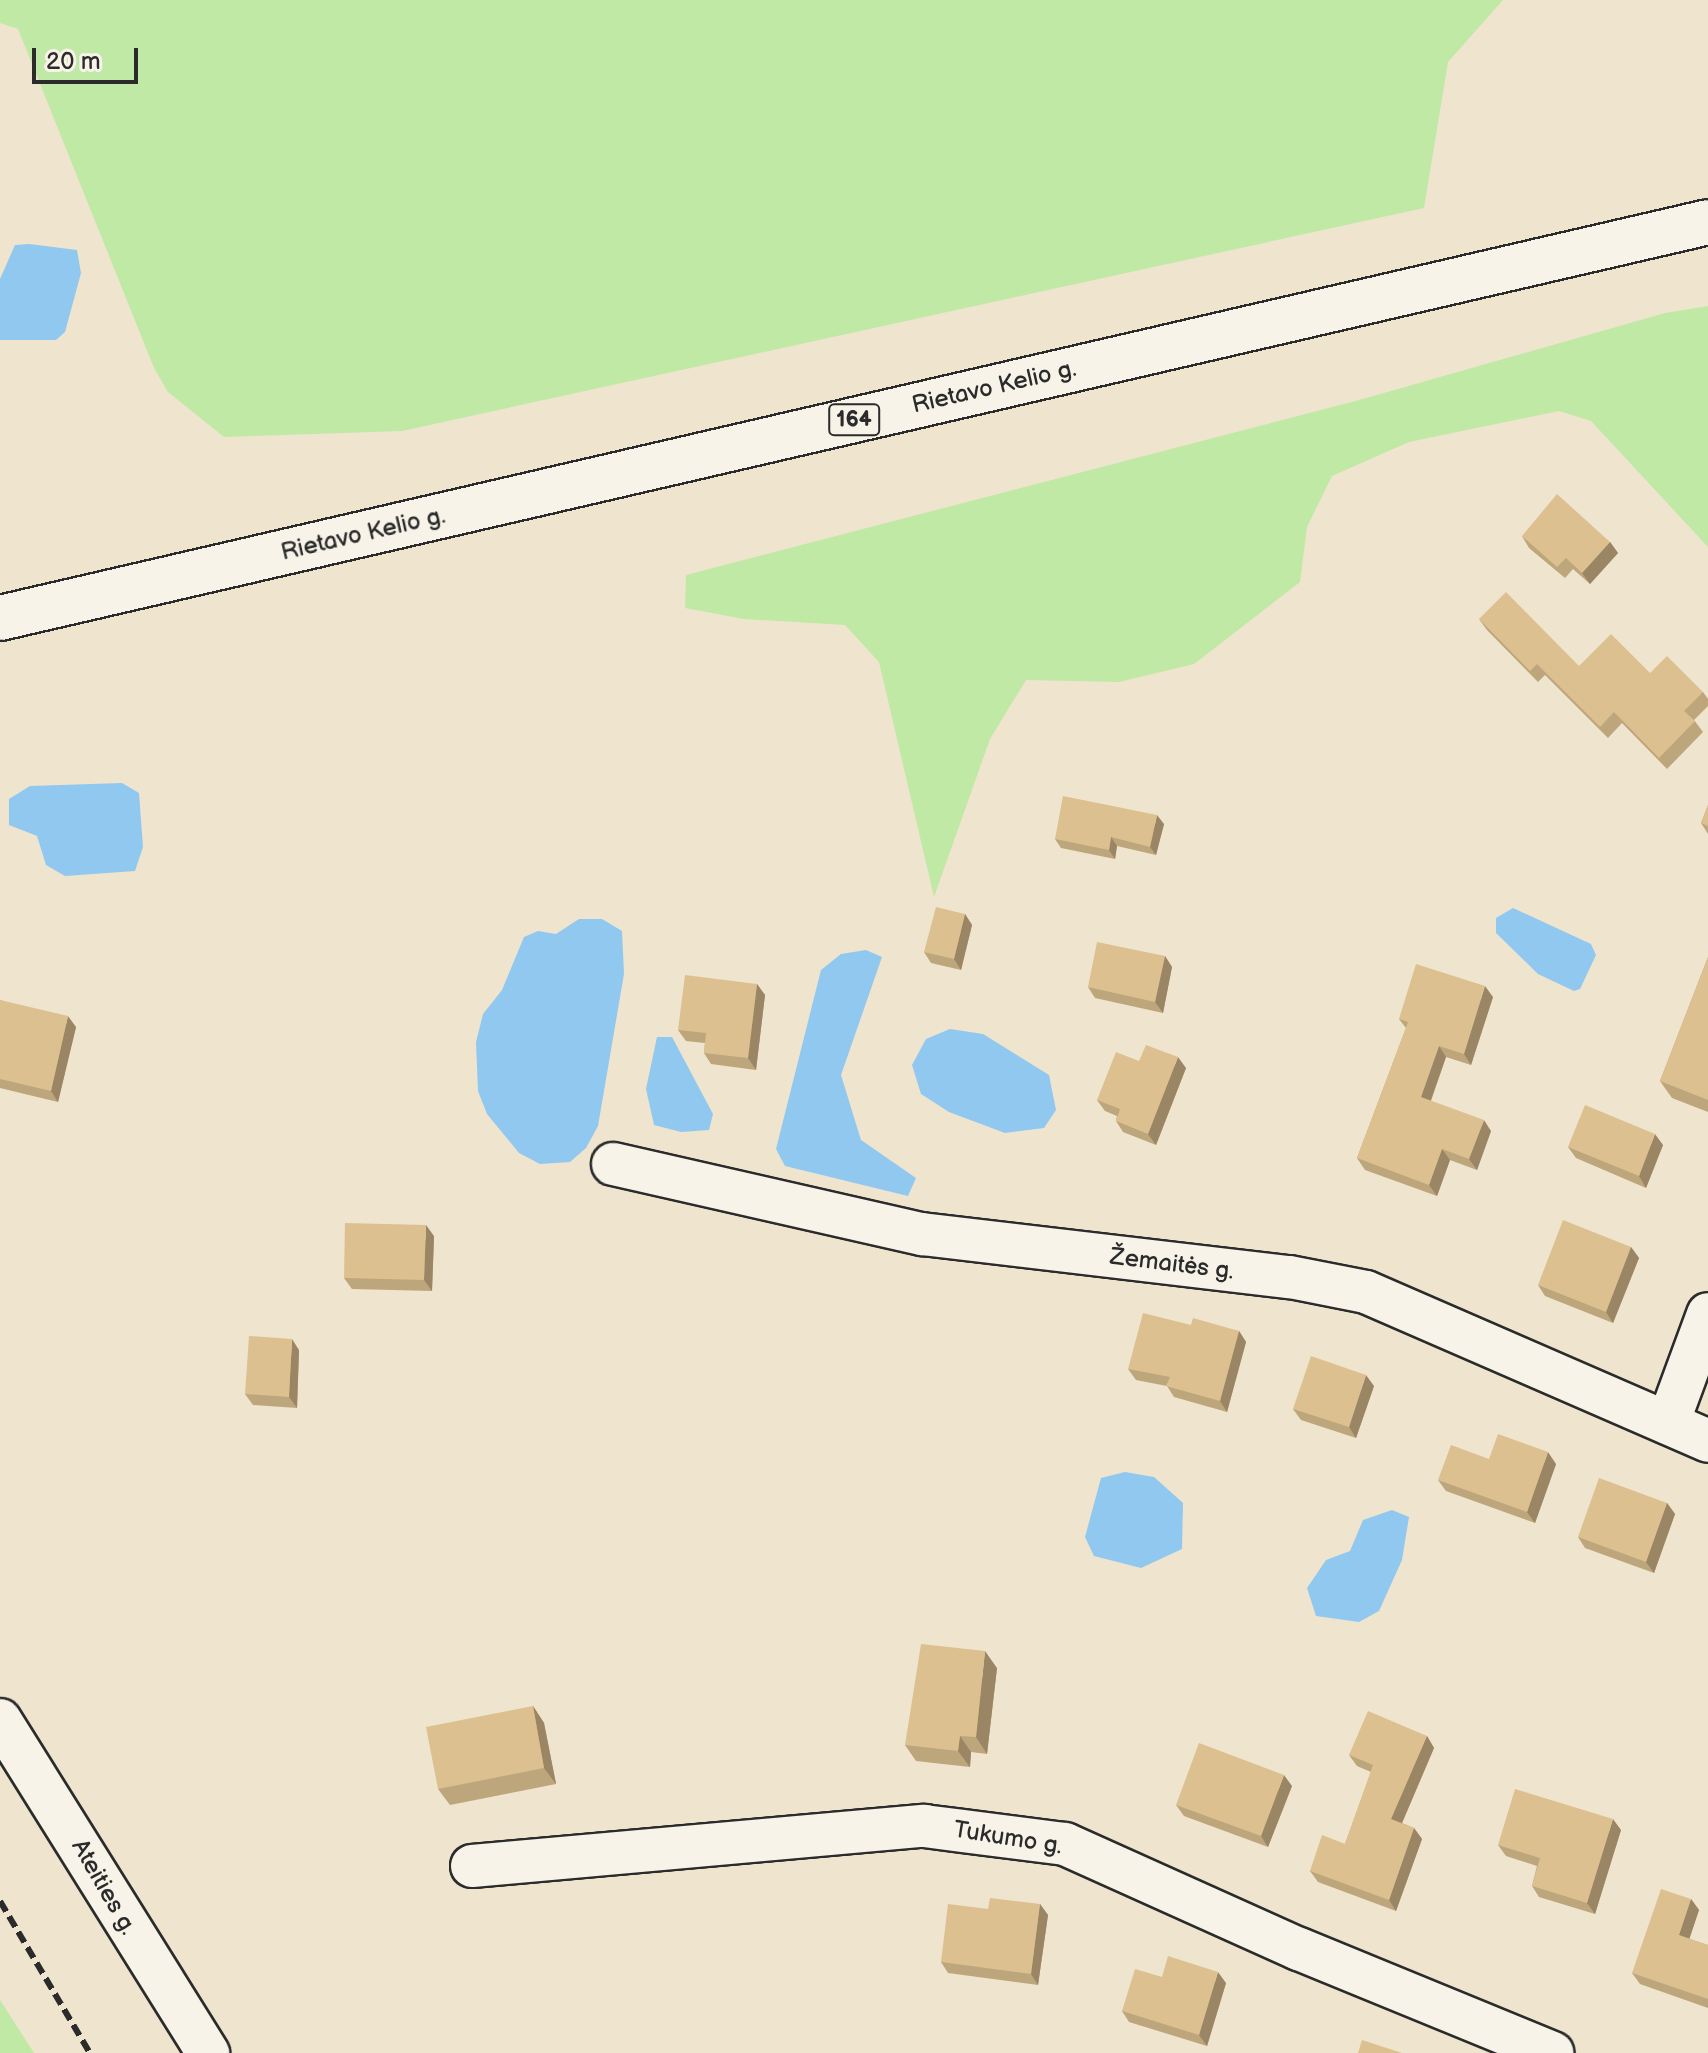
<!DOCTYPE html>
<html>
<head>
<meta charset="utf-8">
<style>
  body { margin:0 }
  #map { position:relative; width:1708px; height:2053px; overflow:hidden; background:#efe4ce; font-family:"Balsamiq Sans",sans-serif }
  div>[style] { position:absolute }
  .green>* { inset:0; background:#c0e9a5 }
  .water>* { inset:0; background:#91c8ef }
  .roads { filter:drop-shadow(2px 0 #2b2b2b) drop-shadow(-2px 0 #2b2b2b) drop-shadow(0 2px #2b2b2b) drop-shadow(0 -2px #2b2b2b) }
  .minor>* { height:42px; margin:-21px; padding:0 21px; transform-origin:21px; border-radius:21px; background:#f7f3e8 }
  .major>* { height:44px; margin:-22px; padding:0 22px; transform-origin:22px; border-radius:22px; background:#f7f3e8 }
  .rail>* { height:6px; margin-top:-3px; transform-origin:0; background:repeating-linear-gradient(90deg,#2b2b2b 0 12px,transparent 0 18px) }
  .wall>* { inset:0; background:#bda57c }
  .shaded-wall>* { inset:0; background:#9a8665 }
  .building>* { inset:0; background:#dcc090 }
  span { translate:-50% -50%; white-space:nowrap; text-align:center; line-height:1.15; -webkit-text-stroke:6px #f7f3e8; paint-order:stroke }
  .shield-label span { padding:2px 6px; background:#f7f3e8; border:2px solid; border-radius:6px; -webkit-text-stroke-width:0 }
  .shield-label { font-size:22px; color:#2b2b2b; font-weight:700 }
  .street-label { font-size:24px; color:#2b2b2b }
  .scale { position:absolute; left:32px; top:48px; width:106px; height:36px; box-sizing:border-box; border:4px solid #2b2b2b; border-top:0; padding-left:10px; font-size:24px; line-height:28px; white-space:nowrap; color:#2b2b2b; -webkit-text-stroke:6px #f7f3e8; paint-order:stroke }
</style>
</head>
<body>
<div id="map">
  <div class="green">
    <div style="clip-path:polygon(0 0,1503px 0,1448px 62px,1424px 208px,402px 431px,224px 437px,168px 392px,154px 368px,18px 29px,0 23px)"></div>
    <div style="clip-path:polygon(1708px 306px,1708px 547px,1591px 421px,1559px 411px,1409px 442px,1332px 476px,1307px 527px,1300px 582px,1194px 664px,1119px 682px,1026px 680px,990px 739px,934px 897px,879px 662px,845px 625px,744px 619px,685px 608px,686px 575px,1363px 399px,1665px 313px)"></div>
    <div style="clip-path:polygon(0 2000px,34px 2053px,0 2053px)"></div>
  </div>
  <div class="water">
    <div style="clip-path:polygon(29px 244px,77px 250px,81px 273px,65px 332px,56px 340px,0 340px,0 279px,15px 245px)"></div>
    <div style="clip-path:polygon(122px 783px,139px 793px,143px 847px,135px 871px,65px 876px,46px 865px,37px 836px,9px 825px,9px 799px,30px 786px)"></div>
    <div style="clip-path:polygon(1513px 908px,1591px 944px,1596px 955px,1580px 989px,1574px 991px,1538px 974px,1496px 933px,1496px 918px)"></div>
    <div style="clip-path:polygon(579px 919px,602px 919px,622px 931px,624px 974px,598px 1126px,586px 1148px,570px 1162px,540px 1164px,519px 1153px,487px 1114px,478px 1091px,476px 1042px,483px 1014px,502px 990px,524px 937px,538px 931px,556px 934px)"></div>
    <div style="clip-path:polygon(866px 950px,882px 957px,841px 1075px,861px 1140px,916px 1178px,908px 1196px,785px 1166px,776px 1149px,821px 970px,841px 954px)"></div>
    <div style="clip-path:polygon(950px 1029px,983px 1034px,1049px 1075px,1056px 1110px,1044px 1128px,1005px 1133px,949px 1112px,921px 1094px,912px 1065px,926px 1039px)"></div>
    <div style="clip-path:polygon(657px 1037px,672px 1037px,713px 1114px,709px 1130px,681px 1132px,654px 1125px,646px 1089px)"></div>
    <div style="clip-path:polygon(1125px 1472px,1154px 1477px,1183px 1503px,1182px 1549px,1141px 1568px,1094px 1556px,1085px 1537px,1101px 1478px)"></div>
    <div style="clip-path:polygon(1392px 1510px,1409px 1517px,1402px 1560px,1379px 1611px,1359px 1622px,1316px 1616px,1307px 1588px,1326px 1560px,1350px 1551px,1363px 1520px)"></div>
  </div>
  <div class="roads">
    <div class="minor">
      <div style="left:613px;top:1164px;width:317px;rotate:12.8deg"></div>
      <div style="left:922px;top:1234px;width:371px;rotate:6.7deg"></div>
      <div style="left:1290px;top:1277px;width:77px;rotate:11.2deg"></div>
      <div style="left:1366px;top:1292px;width:373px;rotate:23.5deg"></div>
      <div style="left:1668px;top:1423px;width:116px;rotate:-69.8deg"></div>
      <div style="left:0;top:1720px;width:393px;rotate:58deg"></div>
      <div style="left:472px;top:1866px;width:454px;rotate:-5.1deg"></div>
      <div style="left:924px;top:1826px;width:142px;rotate:7.3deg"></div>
      <div style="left:1065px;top:1844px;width:256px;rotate:24.2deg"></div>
      <div style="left:1299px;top:1949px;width:274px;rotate:22.3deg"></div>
    </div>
    <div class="major">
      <div style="left:0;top:618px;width:1753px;rotate:-13.05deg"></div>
    </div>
  </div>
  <div class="rail">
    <div style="left:0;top:1901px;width:177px;rotate:59.4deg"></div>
  </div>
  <div class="wall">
    <div style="clip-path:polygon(1522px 536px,1610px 542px,1618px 553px,1590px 584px,1573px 569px,1565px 578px,1529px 548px)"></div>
    <div style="clip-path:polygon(1479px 619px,1579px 666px,1650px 673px,1703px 692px,1708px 699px,1708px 706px,1694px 720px,1703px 732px,1667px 769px,1622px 723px,1608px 738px,1545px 675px,1538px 682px,1487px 630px)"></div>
    <div style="clip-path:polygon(1708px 805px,1708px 834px,1701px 823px)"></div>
    <div style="clip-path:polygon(1164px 824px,1156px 855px,1117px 846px,1115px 859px,1061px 848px,1055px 839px)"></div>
    <div style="clip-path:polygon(965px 914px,972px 925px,961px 970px,931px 963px,924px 952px)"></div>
    <div style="clip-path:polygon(1165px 956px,1172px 967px,1163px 1013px,1095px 998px,1088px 987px)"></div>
    <div style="clip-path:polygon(1708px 957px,1708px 1112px,1672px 1098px,1660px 1081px)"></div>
    <div style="clip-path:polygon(757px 984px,765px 995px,756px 1070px,711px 1064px,704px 1053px,705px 1043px,686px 1041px,678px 1030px)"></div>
    <div style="clip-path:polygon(1493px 997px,1471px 1065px,1446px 1057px,1431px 1101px,1491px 1131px,1477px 1170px,1450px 1160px,1437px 1196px,1365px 1170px,1357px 1158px,1406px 1028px,1399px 1019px)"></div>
    <div style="clip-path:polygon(0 1000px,76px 1027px,58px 1102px,0 1088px)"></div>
    <div style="clip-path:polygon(1139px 1061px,1186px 1068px,1156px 1145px,1123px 1132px,1116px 1121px,1117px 1116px,1105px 1111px,1097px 1100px)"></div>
    <div style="clip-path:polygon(1663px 1145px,1646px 1188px,1576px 1158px,1568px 1147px)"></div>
    <div style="clip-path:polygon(434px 1236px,432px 1291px,352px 1289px,344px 1278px)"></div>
    <div style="clip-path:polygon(1631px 1247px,1639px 1258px,1613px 1323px,1545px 1296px,1538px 1285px)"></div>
    <div style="clip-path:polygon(1191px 1325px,1239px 1331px,1246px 1342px,1227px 1412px,1174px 1397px,1167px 1386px,1136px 1380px,1128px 1369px)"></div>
    <div style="clip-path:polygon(299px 1350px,297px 1408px,253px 1405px,245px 1394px)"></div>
    <div style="clip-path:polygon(1374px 1386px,1356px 1438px,1301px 1420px,1293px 1409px)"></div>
    <div style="clip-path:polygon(1489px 1459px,1556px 1464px,1535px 1523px,1446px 1491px,1438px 1480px)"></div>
    <div style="clip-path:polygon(1667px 1503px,1675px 1514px,1654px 1573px,1585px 1548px,1578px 1537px)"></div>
    <div style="clip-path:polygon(997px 1668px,987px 1754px,971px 1752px,970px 1767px,916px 1761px,905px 1745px)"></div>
    <div style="clip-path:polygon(533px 1706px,544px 1723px,556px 1784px,450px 1805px,438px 1789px)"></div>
    <div style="clip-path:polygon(1427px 1736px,1434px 1748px,1402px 1823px,1414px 1828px,1422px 1839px,1396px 1911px,1318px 1882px,1310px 1871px,1345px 1844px,1371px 1772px,1357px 1766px,1349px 1755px)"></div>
    <div style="clip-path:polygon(1292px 1786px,1268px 1847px,1184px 1816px,1176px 1805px)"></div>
    <div style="clip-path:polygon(1621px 1830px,1595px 1914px,1539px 1897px,1532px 1886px,1537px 1866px,1506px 1856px,1498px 1845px)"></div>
    <div style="clip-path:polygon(1691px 1899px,1699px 1910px,1689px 1939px,1708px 1945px,1708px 2008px,1640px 1984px,1632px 1973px)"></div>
    <div style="clip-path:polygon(1040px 1904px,1048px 1915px,1038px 1985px,948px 1973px,941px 1962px,988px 1909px)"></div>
    <div style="clip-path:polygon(1162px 1977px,1226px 1983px,1207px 2046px,1129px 2022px,1122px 2011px)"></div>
  </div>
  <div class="shaded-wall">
    <div style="clip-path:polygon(1610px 542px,1618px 553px,1590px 584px,1582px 573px)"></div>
    <div style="clip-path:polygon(1157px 815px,1164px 824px,1156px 855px,1150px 847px)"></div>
    <div style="clip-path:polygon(1111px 837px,1117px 846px,1115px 859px,1109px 850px)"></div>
    <div style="clip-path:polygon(965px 914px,972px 925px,961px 970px,954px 959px)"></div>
    <div style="clip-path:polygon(1165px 956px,1172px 967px,1163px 1013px,1155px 1002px)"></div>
    <div style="clip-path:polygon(757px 984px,765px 995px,756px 1070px,748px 1058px)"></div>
    <div style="clip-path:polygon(1485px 986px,1493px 997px,1471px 1065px,1464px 1054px)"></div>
    <div style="clip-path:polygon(68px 1016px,76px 1027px,58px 1102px,51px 1091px)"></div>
    <div style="clip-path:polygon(1439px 1046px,1446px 1057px,1428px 1108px,1421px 1097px)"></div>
    <div style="clip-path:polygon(1178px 1057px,1186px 1068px,1156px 1145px,1148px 1134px)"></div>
    <div style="clip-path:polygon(1484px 1120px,1491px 1131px,1477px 1170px,1469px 1159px)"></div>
    <div style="clip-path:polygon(1655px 1134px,1663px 1145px,1646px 1188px,1639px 1176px)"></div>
    <div style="clip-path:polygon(1442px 1149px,1450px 1160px,1437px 1196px,1429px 1185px)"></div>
    <div style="clip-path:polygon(426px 1225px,434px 1236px,432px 1291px,424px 1280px)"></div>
    <div style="clip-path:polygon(1631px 1247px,1639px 1258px,1613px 1323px,1606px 1312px)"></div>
    <div style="clip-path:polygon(1239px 1331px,1246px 1342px,1227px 1412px,1220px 1401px)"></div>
    <div style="clip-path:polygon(292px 1339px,299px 1350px,297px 1408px,289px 1397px)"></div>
    <div style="clip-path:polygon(1366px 1375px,1374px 1386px,1356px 1438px,1349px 1427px)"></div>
    <div style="clip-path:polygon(1548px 1452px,1556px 1464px,1535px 1523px,1527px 1512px)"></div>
    <div style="clip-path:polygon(1667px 1503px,1675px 1514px,1654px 1573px,1646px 1562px)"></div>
    <div style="clip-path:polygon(985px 1651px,997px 1668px,987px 1754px,976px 1737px)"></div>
    <div style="clip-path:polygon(533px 1706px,544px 1723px,556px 1784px,544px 1768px)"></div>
    <div style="clip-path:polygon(960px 1736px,971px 1752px,970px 1767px,958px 1751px)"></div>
    <div style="clip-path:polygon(1427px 1736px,1434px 1748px,1399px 1830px,1391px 1819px)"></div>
    <div style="clip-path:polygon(1284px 1775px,1292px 1786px,1268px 1847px,1261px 1836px)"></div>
    <div style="clip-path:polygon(1613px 1819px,1621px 1830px,1595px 1914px,1587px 1903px)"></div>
    <div style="clip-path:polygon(1414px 1828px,1422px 1839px,1396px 1911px,1389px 1900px)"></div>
    <div style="clip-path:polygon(1691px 1899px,1699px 1910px,1687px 1946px,1679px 1935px)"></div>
    <div style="clip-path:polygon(1040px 1904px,1048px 1915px,1038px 1985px,1031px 1974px)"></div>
    <div style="clip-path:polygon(1218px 1972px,1226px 1983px,1207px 2046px,1199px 2035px)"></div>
  </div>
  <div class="building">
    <div style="clip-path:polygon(1557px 494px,1610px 542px,1582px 573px,1566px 558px,1557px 567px,1522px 536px)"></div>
    <div style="clip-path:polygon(1506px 592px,1579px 666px,1611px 634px,1650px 673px,1667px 656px,1703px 692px,1684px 711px,1695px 721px,1659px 758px,1614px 712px,1600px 727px,1537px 664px,1530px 671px,1479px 619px)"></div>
    <div style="clip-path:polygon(1063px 796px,1157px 815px,1150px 847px,1111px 837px,1109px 850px,1055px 839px)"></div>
    <div style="clip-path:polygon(1708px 805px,1708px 826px,1701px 823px)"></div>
    <div style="clip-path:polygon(936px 907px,965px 914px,954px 959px,924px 952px)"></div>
    <div style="clip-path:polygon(1097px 942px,1165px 956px,1155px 1002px,1088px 987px)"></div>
    <div style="clip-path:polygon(1708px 957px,1708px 1100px,1660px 1081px)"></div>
    <div style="clip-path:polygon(1416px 964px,1485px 986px,1464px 1054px,1439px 1046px,1421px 1097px,1484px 1120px,1469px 1159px,1442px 1149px,1429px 1185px,1357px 1158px,1408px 1022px,1399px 1019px)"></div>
    <div style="clip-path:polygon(685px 975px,757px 984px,748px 1058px,704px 1053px,706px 1033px,678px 1030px)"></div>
    <div style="clip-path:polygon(0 1000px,68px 1016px,51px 1091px,0 1079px)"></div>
    <div style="clip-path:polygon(1146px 1045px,1178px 1057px,1148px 1134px,1116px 1121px,1120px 1109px,1097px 1100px,1116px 1052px,1139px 1061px)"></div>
    <div style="clip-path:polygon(1585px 1105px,1655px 1134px,1639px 1176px,1568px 1147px)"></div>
    <div style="clip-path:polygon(1563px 1220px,1631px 1247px,1606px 1312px,1538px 1285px)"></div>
    <div style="clip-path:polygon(345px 1223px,426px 1225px,424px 1280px,344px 1278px)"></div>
    <div style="clip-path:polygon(1143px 1313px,1191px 1325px,1193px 1318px,1239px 1331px,1220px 1401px,1166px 1386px,1170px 1377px,1128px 1369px)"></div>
    <div style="clip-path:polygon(249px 1336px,292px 1339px,289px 1397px,245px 1394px)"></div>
    <div style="clip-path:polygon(1311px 1356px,1366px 1375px,1349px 1427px,1293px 1409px)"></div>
    <div style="clip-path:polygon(1498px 1434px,1548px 1452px,1527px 1512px,1438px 1480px,1451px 1445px,1489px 1459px)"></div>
    <div style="clip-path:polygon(1599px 1478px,1667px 1503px,1646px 1562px,1578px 1537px)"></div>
    <div style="clip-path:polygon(921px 1644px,985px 1651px,976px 1737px,960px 1736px,958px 1751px,905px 1745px)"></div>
    <div style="clip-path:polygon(533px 1706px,544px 1768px,438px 1789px,426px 1727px)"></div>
    <div style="clip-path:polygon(1368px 1711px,1427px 1736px,1391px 1819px,1414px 1828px,1389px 1900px,1310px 1871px,1322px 1835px,1345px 1844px,1373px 1765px,1349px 1755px)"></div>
    <div style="clip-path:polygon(1199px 1743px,1284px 1775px,1261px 1836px,1176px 1805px)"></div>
    <div style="clip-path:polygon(1515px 1789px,1613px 1819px,1587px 1903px,1532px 1886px,1540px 1858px,1498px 1845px)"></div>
    <div style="clip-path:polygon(1661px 1889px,1691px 1899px,1679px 1935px,1708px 1945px,1708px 1999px,1632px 1973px)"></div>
    <div style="clip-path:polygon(990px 1898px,1040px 1904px,1031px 1974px,941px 1962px,948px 1904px,988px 1909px)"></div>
    <div style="clip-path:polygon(1168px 1956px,1218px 1972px,1199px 2035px,1122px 2011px,1135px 1969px,1162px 1977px)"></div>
    <div style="clip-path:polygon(1362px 2040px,1402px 2053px,1358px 2053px)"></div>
  </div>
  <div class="shield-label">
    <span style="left:854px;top:420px">164</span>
  </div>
  <div class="street-label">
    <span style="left:994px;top:387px;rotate:-13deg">Rietavo Kelio g.</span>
    <span style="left:363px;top:534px;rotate:-13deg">Rietavo Kelio g.</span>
    <span style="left:1172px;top:1264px;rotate:7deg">Žemaitės g.</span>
    <span style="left:1008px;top:1838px;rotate:9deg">Tukumo g.</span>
    <span style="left:104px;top:1887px;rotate:60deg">Ateities g.</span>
  </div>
  <div class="scale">20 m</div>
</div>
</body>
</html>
